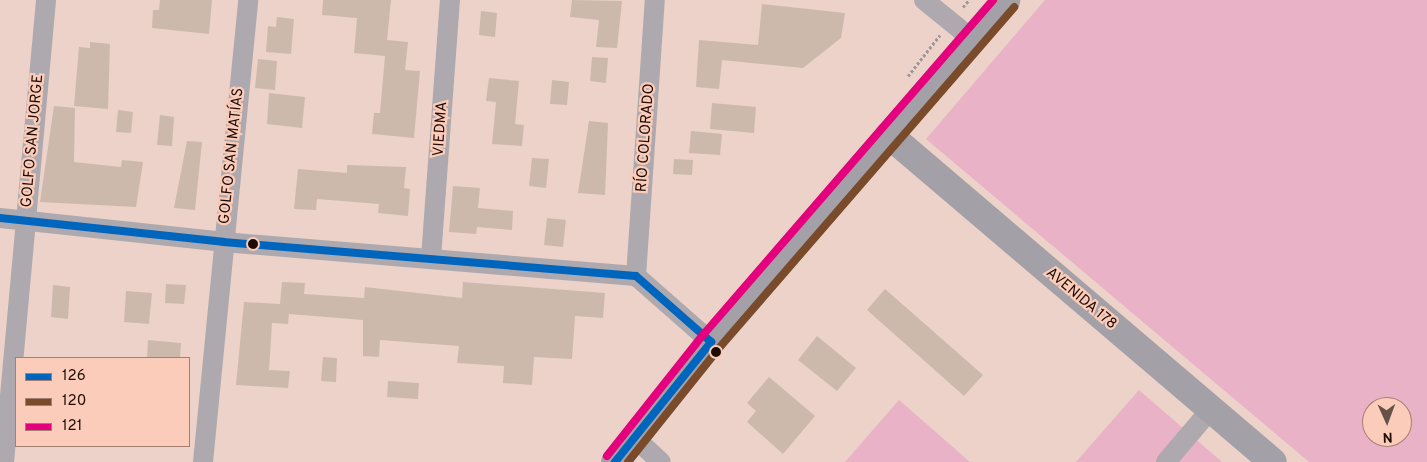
<!DOCTYPE html>
<html>
<head>
<meta charset="utf-8">
<style>
  body { margin:0 }
  #map { position:relative; width:1427px; height:462px; overflow:hidden; background:#ecd2c8; font-family:Overpass,sans-serif }
  div>[style] { position:absolute }
  .green>* { inset:0; background:#e9b2c7 }
  .building>* { inset:0; background:#cdb9ac }
  .path>* { height:3px; margin-top:-1.5px; transform-origin:0; background:repeating-linear-gradient(90deg,#a09798 0 2.5px,transparent 0 5px) }
  .street>* { height:20px; margin:-10px; padding:0 10px; transform-origin:10px; border-radius:10px; background:#ada9ae }
  .secondary>* { height:28px; margin:-14px; padding:0 14px; transform-origin:14px; border-radius:14px; background:#a4a0a7 }
  .bus-1>* { height:8px; margin:-4px; padding:0 4px; transform-origin:4px; border-radius:4px; background:#0065bd }
  .bus-2>* { height:8px; margin:-4px; padding:0 4px; transform-origin:4px; border-radius:4px; background:#7a4b2a }
  .bus-3>* { height:8px; margin:-4px; padding:0 4px; transform-origin:4px; border-radius:4px; background:#e5007d }
  .dots>* { width:14px; height:14px; translate:-50% -50%; box-sizing:border-box; border:2px solid #fbccb9; border-radius:50% }
  span { translate:-50% -50%; white-space:nowrap; text-align:center; line-height:1.15; -webkit-text-stroke:4.5px #fbccb9; paint-order:stroke }
  .street-label { font-size:15px; color:#1e0b04 }
  .legend { position:absolute; left:15px; top:357px; width:175px; height:90px; box-sizing:border-box; background:#fbccb9; border:1px solid #a37f71; margin:0; padding:6px 9px; list-style:none; font-size:15px; color:#1e0b04 }
  .legend li { display:flex; align-items:center; gap:10px; height:25px }
  .legend b { width:25px; border:1px solid #a37f71 }
  .north { position:absolute; left:1362px; top:397px; width:50px; height:50px; box-sizing:border-box; background:#fbccb9; border:1px solid #a37f71; border-radius:50%; rotate:178deg; font-size:14px; font-weight:700; line-height:20px; text-align:center; color:#1e0b04 }
  .north::after { content:''; display:block; margin:auto; width:18px; height:22px; background:#665149; clip-path:polygon(50% 0,100% 100%,50% 72%,0 100%) }
</style>
</head>
<body>
<div id="map">
  <div class="green">
    <div style="clip-path:polygon(evenodd,1045px 0,1427px 0,1427px 462px,1309px 462px,926px 139px,1045px 0,1372px 407px,1402px 407px,1402px 437px,1372px 437px,1372px 407px)"></div>
    <div style="clip-path:polygon(1139px 390px,1222px 462px,1076px 462px)"></div>
    <div style="clip-path:polygon(899px 400px,970px 462px,845px 462px)"></div>
  </div>
  <div class="building">
    <div style="clip-path:polygon(160px 0,212px 0,209px 34px,152px 28px,153px 10px,159px 10px)"></div>
    <div style="clip-path:polygon(323px 0,391px 0,387px 40px,408px 42px,405px 70px,420px 71px,414px 138px,372px 134px,374px 113px,380px 113px,385px 56px,354px 53px,357px 18px,322px 15px)"></div>
    <div style="clip-path:polygon(572px 0,622px 1px,617px 48px,596px 47px,599px 20px,570px 17px)"></div>
    <div style="clip-path:polygon(762px 4px,845px 13px,841px 38px,803px 68px,722px 60px,719px 89px,696px 87px,699px 40px,758px 45px)"></div>
    <div style="clip-path:polygon(481px 11px,497px 13px,495px 37px,479px 35px)"></div>
    <div style="clip-path:polygon(277px 17px,294px 19px,291px 54px,266px 52px,268px 26px,276px 27px)"></div>
    <div style="clip-path:polygon(90px 42px,110px 44px,108px 109px,74px 106px,79px 47px,90px 48px)"></div>
    <div style="clip-path:polygon(592px 57px,608px 58px,606px 83px,590px 81px)"></div>
    <div style="clip-path:polygon(258px 59px,277px 61px,275px 90px,255px 88px)"></div>
    <div style="clip-path:polygon(489px 78px,519px 81px,515px 124px,524px 125px,522px 146px,492px 144px,496px 102px,486px 101px)"></div>
    <div style="clip-path:polygon(552px 80px,569px 82px,567px 105px,550px 104px)"></div>
    <div style="clip-path:polygon(269px 93px,305px 97px,302px 128px,267px 124px)"></div>
    <div style="clip-path:polygon(712px 103px,756px 107px,754px 133px,710px 129px)"></div>
    <div style="clip-path:polygon(54px 106px,75px 108px,74px 162px,121px 167px,122px 160px,143px 162px,136px 207px,40px 202px)"></div>
    <div style="clip-path:polygon(118px 110px,133px 112px,131px 133px,116px 132px)"></div>
    <div style="clip-path:polygon(160px 115px,174px 117px,172px 146px,157px 145px)"></div>
    <div style="clip-path:polygon(589px 121px,608px 123px,605px 195px,578px 193px)"></div>
    <div style="clip-path:polygon(691px 131px,722px 134px,720px 155px,689px 153px)"></div>
    <div style="clip-path:polygon(187px 141px,202px 142px,195px 210px,174px 208px)"></div>
    <div style="clip-path:polygon(532px 158px,549px 159px,546px 188px,529px 186px)"></div>
    <div style="clip-path:polygon(674px 159px,693px 160px,692px 175px,673px 174px)"></div>
    <div style="clip-path:polygon(347px 165px,406px 167px,404px 188px,410px 189px,408px 216px,378px 213px,379px 204px,317px 199px,316px 210px,294px 209px,298px 169px,347px 173px)"></div>
    <div style="clip-path:polygon(453px 186px,480px 188px,478px 208px,513px 211px,512px 230px,477px 227px,476px 234px,449px 232px)"></div>
    <div style="clip-path:polygon(547px 218px,566px 220px,563px 247px,544px 245px)"></div>
    <div style="clip-path:polygon(282px 282px,305px 283px,304px 294px,364px 298px,365px 287px,462px 298px,463px 282px,605px 293px,603px 318px,575px 316px,572px 359px,534px 357px,532px 385px,503px 383px,504px 366px,457px 363px,459px 346px,380px 340px,379px 357px,363px 356px,363px 320px,289px 314px,288px 324px,272px 323px,269px 370px,290px 371px,288px 388px,236px 385px,244px 302px,280px 304px)"></div>
    <div style="clip-path:polygon(166px 284px,186px 285px,184px 304px,165px 303px)"></div>
    <div style="clip-path:polygon(53px 285px,70px 287px,68px 319px,51px 317px)"></div>
    <div style="clip-path:polygon(885px 289px,983px 375px,964px 396px,867px 310px)"></div>
    <div style="clip-path:polygon(126px 291px,152px 293px,149px 324px,124px 322px)"></div>
    <div style="clip-path:polygon(817px 336px,856px 368px,837px 391px,798px 360px)"></div>
    <div style="clip-path:polygon(148px 340px,181px 343px,180px 358px,147px 358px)"></div>
    <div style="clip-path:polygon(323px 357px,337px 358px,336px 382px,321px 381px)"></div>
    <div style="clip-path:polygon(769px 377px,815px 416px,783px 454px,747px 422px,756px 411px,747px 403px)"></div>
    <div style="clip-path:polygon(388px 381px,419px 383px,418px 399px,387px 397px)"></div>
  </div>
  <div class="path">
    <div style="left:963px;top:7px;width:9px;rotate:-49deg"></div>
    <div style="left:908px;top:76px;width:52px;rotate:-52deg"></div>
  </div>
  <div class="street">
    <div style="left:924px;top:0;width:62px;rotate:39.1deg"></div>
    <div style="left:0;top:218px;width:224px;rotate:6.1deg"></div>
    <div style="left:223px;top:242px;width:414px;rotate:4.7deg"></div>
    <div style="left:636px;top:276px;width:100px;rotate:41.3deg"></div>
    <div style="left:431px;top:258px;width:259px;rotate:-85.8deg"></div>
    <div style="left:636px;top:276px;width:277px;rotate:-86.1deg"></div>
    <div style="left:635px;top:438px;width:35px;rotate:43deg"></div>
    <div style="left:4px;top:462px;width:464px;rotate:-84.8deg"></div>
    <div style="left:203px;top:462px;width:464px;rotate:-84.4deg"></div>
    <div style="left:1166px;top:462px;width:70px;rotate:-49.7deg"></div>
  </div>
  <div class="secondary">
    <div style="left:889px;top:135px;width:504px;rotate:40.42deg"></div>
    <div style="left:615px;top:462px;width:154px;rotate:-51.3deg"></div>
    <div style="left:711px;top:342px;width:452px;rotate:-49.2deg"></div>
  </div>
  <div class="bus-1">
    <div style="left:0;top:218px;width:224px;rotate:6.1deg"></div>
    <div style="left:223px;top:242px;width:414px;rotate:4.7deg"></div>
    <div style="left:636px;top:276px;width:100px;rotate:41.3deg"></div>
    <div style="left:615px;top:462px;width:154px;rotate:-51.3deg"></div>
  </div>
  <div class="bus-2">
    <div style="left:628px;top:462px;width:146px;rotate:-51.4deg"></div>
    <div style="left:719px;top:348px;width:451px;rotate:-49.1deg"></div>
  </div>
  <div class="bus-3">
    <div style="left:607px;top:456px;width:154px;rotate:-51.6deg"></div>
    <div style="left:703px;top:335px;width:443px;rotate:-49.1deg"></div>
  </div>
  <div class="dots">
    <div style="left:253px;top:244px;background:#1e0b04"></div>
    <div style="left:716px;top:352px;background:#1e0b04"></div>
  </div>
  <div class="street-label">
    <span style="left:441px;top:129px;rotate:-86deg">VIEDMA</span>
    <span style="left:646px;top:138px;rotate:-86deg">RÍO COLORADO</span>
    <span style="left:33px;top:141px;rotate:-85deg">GOLFO SAN JORGE</span>
    <span style="left:232px;top:156px;rotate:-84deg">GOLFO SAN MATÍAS</span>
    <span style="left:1081px;top:299px;rotate:40deg">AVENIDA 178</span>
  </div>
  <ul class="legend">
  <li><b style="height:6px;background:#0065bd"></b>126</li>
  <li><b style="height:6px;background:#7a4b2a"></b>120</li>
  <li><b style="height:6px;background:#e5007d"></b>121</li>
  </ul>
  <div class="north">N</div>
</div>
</body>
</html>
